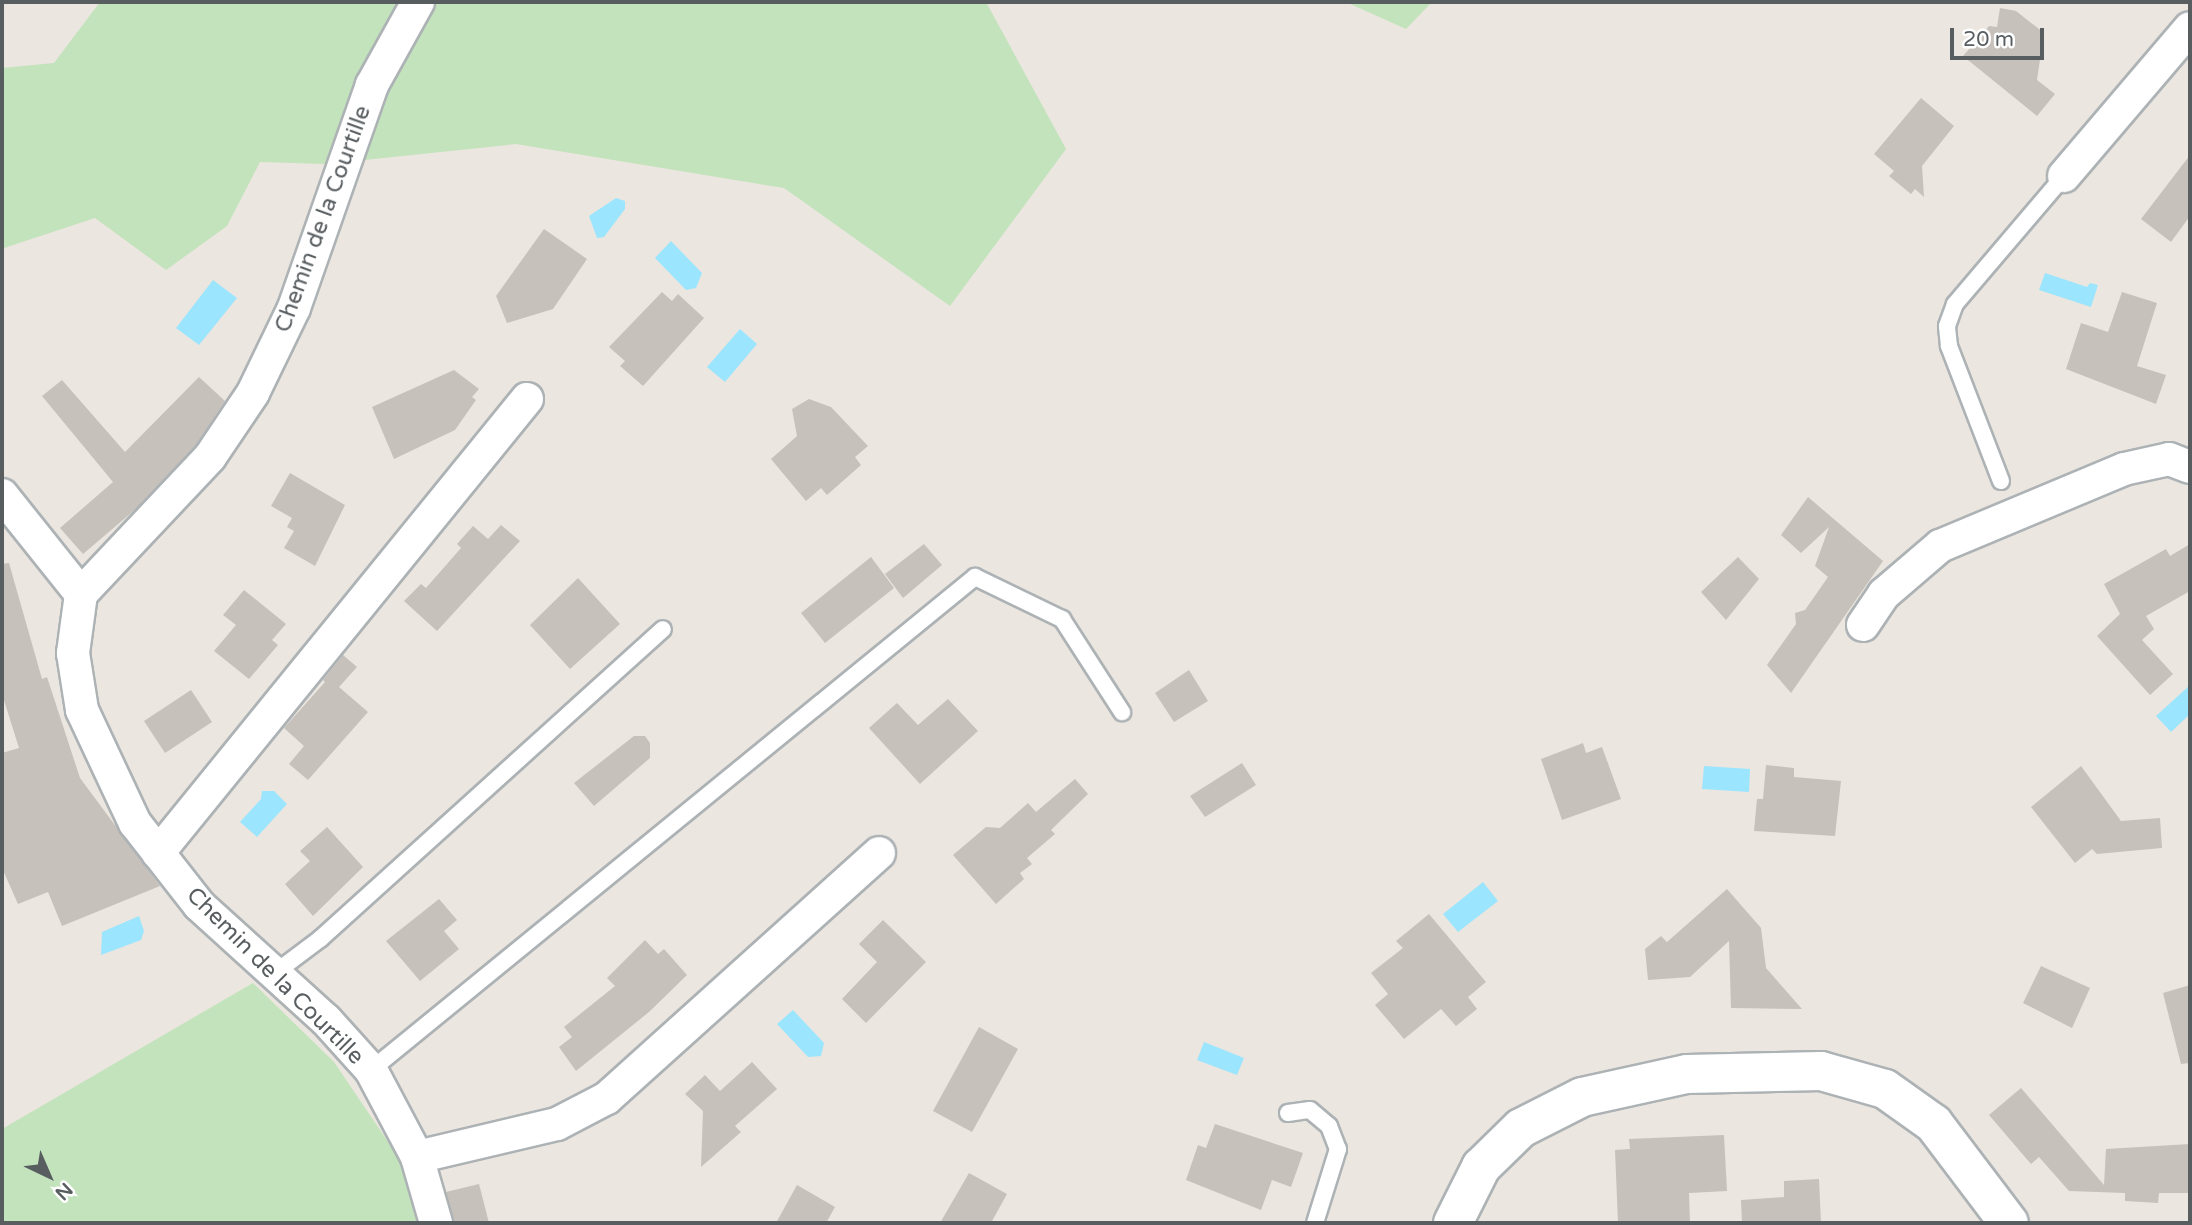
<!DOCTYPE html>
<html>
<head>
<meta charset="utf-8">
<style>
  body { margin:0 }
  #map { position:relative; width:2192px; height:1225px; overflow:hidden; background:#ebe6df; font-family:"Varela Round",sans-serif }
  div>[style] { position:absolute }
  .green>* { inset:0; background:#c2e3bb }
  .water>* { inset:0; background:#9ce5fe }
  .building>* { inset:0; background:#c6c1bb }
  .roads { filter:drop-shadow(2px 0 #adb2b5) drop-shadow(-2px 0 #adb2b5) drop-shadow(0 2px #adb2b5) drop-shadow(0 -2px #adb2b5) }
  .lane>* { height:16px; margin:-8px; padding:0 8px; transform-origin:8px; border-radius:8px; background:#fff }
  .street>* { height:32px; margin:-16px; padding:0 16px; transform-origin:16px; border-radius:16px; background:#fff }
  .secondary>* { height:38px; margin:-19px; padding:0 19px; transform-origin:19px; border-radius:19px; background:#fff }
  span { translate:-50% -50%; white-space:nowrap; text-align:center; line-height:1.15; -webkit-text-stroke:5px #fff; paint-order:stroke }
  .street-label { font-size:23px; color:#585d60 }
  .frame { position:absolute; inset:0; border:4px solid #585d60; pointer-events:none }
  .north { position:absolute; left:14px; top:1141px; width:70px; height:70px; -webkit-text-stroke:5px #fff; paint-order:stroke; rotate:136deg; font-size:19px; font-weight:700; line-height:28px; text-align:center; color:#585d60 }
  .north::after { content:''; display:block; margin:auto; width:24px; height:32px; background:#585d60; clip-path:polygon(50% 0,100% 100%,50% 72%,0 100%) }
  .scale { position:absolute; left:1950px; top:28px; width:94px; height:32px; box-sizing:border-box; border:4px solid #585d60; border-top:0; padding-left:9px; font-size:21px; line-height:24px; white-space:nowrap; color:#585d60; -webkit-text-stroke:5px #fff; paint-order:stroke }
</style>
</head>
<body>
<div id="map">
  <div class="green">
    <div style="clip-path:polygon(100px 2px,986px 2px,1066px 149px,950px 306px,784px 188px,516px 144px,326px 164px,260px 162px,227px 226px,166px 270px,95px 218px,4px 248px,2px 68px,54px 63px)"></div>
    <div style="clip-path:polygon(1346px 2px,1432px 2px,1406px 29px)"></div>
    <div style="clip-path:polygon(253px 983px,334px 1062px,405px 1167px,420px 1223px,2px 1223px,2px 1129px)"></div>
  </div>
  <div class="water">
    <div style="clip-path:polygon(616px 198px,625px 201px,625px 209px,604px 237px,597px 238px,589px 216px)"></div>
    <div style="clip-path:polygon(671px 241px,702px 273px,696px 288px,686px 290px,655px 258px)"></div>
    <div style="clip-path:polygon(2045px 273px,2087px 287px,2090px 283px,2098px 285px,2091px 307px,2039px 290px)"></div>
    <div style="clip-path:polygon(213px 280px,237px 298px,199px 345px,176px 328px)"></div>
    <div style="clip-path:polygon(740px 329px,757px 344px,725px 382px,707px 367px)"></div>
    <div style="clip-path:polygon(2190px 685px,2190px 714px,2171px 732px,2156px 716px)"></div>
    <div style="clip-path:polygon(1704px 766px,1750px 769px,1749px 792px,1702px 789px)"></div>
    <div style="clip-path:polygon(262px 791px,274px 791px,287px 804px,257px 837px,240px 822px,261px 799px)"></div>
    <div style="clip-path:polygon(1483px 882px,1498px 901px,1458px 932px,1443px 914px)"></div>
    <div style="clip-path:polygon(139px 916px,144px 931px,141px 940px,101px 955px,102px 932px)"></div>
    <div style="clip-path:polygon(793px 1010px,824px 1043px,821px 1056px,808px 1057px,777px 1024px)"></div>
    <div style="clip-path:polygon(1204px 1042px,1244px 1058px,1237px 1075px,1197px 1060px)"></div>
  </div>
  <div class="building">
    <div style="clip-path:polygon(2000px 8px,2016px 11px,2044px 33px,2037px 80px,2055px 94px,2037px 116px,1963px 56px,1989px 26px,1997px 27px)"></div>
    <div style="clip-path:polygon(1921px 98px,1954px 126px,1922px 166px,1924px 197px,1915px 189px,1911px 194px,1889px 176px,1894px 171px,1874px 154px)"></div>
    <div style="clip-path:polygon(2190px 155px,2190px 216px,2171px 242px,2141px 219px)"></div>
    <div style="clip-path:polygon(544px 229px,587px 259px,553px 309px,507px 323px,496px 296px)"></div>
    <div style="clip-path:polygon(662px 292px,672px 301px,678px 294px,704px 318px,643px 386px,620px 366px,625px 361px,609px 347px)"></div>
    <div style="clip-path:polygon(2122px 292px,2157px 303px,2137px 366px,2166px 375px,2156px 404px,2066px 369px,2081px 323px,2108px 332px)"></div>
    <div style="clip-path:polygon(454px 370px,479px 389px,472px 397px,476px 400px,455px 430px,394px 459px,372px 407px)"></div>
    <div style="clip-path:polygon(199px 377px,225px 401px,196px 445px,137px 508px,83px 554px,60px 528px,113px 482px,42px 396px,62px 380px,125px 452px)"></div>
    <div style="clip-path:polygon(809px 399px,831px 407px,868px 446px,855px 457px,861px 465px,827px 495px,821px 488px,806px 501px,771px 459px,797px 436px,792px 409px)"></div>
    <div style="clip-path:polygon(290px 473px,345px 505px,315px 566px,284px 548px,294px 531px,287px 527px,292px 518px,271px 506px)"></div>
    <div style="clip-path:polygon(1808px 497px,1883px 561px,1791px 693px,1767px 665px,1796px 624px,1795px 613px,1805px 610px,1828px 577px,1815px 566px,1829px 527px,1801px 553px,1781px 535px)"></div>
    <div style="clip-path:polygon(501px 525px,520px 541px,437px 631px,404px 601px,421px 584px,426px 588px,461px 548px,457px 544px,473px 526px,488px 539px)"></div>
    <div style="clip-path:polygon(924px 544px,942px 565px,903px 598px,885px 574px)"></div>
    <div style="clip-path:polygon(2190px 544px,2190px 591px,2146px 616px,2154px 629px,2142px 640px,2173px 674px,2150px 695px,2097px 636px,2120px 614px,2104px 584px,2166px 549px,2170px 556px)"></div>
    <div style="clip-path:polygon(871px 557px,894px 588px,825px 643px,801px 613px)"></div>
    <div style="clip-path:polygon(1738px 557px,1759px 579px,1726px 620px,1701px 592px)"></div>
    <div style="clip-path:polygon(9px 563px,42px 679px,47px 677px,80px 778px,160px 886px,62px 926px,48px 892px,18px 904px,2px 868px,2px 753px,19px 748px,2px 694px,2px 564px)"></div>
    <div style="clip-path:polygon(578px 578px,620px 624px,570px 669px,530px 625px)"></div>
    <div style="clip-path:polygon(244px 590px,286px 624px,272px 640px,278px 645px,249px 679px,214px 651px,236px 625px,223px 615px)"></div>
    <div style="clip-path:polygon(343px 655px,357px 667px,339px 687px,368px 712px,308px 780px,289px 764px,304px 746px,284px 728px,325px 682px,323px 680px)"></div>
    <div style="clip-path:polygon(1189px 670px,1208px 701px,1174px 722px,1155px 693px)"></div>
    <div style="clip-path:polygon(191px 690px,212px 722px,165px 753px,144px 721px)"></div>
    <div style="clip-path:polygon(948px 699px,978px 731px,920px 784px,869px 728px,897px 703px,918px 725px)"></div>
    <div style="clip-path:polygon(634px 736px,645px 736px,650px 743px,650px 758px,594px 806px,574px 783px)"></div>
    <div style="clip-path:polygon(1583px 743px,1586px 753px,1602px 747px,1621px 799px,1562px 820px,1541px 759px)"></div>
    <div style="clip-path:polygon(1242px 763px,1256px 785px,1205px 817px,1190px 796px)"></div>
    <div style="clip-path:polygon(1766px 765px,1794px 768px,1794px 777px,1841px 781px,1835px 836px,1754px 831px,1757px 799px,1763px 799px)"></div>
    <div style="clip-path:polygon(2081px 766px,2121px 821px,2160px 818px,2162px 848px,2097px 854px,2092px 849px,2075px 863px,2031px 807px)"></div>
    <div style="clip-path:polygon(1075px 779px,1088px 794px,1051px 830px,1055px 834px,1027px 858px,1032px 864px,1020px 873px,1024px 879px,996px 904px,953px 855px,986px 827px,1000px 828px,1028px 803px,1036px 812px)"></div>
    <div style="clip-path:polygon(327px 827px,363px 867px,313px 916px,285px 884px,310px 861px,300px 851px)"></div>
    <div style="clip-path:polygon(1727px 889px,1761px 928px,1766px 968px,1802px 1009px,1731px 1008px,1729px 941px,1690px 977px,1648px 980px,1645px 949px,1661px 936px,1667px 942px)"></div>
    <div style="clip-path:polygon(439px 899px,457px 920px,444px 931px,459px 949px,420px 981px,386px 941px)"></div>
    <div style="clip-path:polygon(1429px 914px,1486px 982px,1468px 997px,1477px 1009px,1456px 1026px,1441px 1009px,1404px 1039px,1375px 1005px,1388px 994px,1371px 973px,1403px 948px,1396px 941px)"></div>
    <div style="clip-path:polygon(883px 920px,926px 962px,866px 1023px,842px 999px,877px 962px,859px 944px)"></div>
    <div style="clip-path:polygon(645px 940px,658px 954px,664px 949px,687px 975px,649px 1012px,576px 1071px,559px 1047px,572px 1037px,564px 1027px,615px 986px,607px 978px)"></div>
    <div style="clip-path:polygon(2041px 966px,2090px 988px,2072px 1028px,2023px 1003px)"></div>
    <div style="clip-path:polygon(2190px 985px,2190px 1063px,2181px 1064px,2163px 993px)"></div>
    <div style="clip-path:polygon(979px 1027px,1018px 1049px,972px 1132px,933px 1111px)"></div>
    <div style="clip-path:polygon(752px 1062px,777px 1089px,735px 1126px,741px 1132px,701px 1167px,703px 1111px,685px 1094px,705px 1075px,720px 1091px)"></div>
    <div style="clip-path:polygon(2021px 1088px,2104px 1185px,2106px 1149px,2190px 1144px,2189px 1193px,2159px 1193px,2158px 1203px,2125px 1201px,2125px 1193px,2069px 1191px,2039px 1157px,2031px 1164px,1989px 1115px)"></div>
    <div style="clip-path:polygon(1215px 1124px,1303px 1153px,1291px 1187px,1272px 1180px,1261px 1210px,1186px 1180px,1198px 1145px,1206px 1148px)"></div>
    <div style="clip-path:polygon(1724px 1135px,1727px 1191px,1689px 1193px,1690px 1223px,1618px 1223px,1615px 1150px,1630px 1149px,1629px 1139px)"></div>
    <div style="clip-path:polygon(969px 1173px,1007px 1194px,991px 1223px,940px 1223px)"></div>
    <div style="clip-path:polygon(1819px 1179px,1821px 1223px,1742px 1223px,1741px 1200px,1784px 1197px,1784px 1181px)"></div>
    <div style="clip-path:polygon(479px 1184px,489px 1223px,454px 1223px,446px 1192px)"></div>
    <div style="clip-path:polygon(797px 1185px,835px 1207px,826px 1223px,776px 1223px)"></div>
  </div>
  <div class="roads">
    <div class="lane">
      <div style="left:2001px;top:481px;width:145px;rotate:-111.1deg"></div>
      <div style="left:1949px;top:346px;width:20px;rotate:-96deg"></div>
      <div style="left:1947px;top:326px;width:23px;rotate:-70deg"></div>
      <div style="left:1955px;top:304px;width:168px;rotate:-49.6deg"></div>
      <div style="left:272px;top:975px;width:60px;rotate:-36.9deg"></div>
      <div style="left:320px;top:939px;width:462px;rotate:-42.1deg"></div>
      <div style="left:371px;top:1070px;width:780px;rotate:-39.22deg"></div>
      <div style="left:975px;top:577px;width:97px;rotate:25.8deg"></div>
      <div style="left:1062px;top:619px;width:111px;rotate:57.2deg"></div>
      <div style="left:1288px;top:1113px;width:22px;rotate:-8deg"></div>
      <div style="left:1310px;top:1110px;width:25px;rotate:40deg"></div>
      <div style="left:1329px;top:1126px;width:25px;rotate:69deg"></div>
      <div style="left:1338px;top:1149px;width:77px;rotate:107.3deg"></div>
    </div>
    <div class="street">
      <div style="left:418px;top:2px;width:95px;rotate:119deg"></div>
      <div style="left:372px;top:85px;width:236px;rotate:109.3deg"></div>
      <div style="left:294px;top:308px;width:94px;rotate:115.8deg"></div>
      <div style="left:253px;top:393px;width:77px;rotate:123.9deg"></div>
      <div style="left:210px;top:457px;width:188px;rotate:133.3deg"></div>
      <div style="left:81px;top:594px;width:60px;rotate:97.7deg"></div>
      <div style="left:73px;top:653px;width:58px;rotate:81deg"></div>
      <div style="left:82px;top:710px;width:125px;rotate:64.9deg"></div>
      <div style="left:135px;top:823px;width:104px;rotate:52deg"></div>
      <div style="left:199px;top:905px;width:171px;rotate:42.2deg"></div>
      <div style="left:326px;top:1020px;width:67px;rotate:48deg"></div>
      <div style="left:371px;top:1070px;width:98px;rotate:62.1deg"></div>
      <div style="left:417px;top:1157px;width:69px;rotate:73.9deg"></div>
      <div style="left:2064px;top:176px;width:194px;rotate:-49.6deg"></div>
      <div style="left:2px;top:495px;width:127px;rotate:51.4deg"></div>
      <div style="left:1863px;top:625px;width:37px;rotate:-56deg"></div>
      <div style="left:1884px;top:594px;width:74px;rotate:-40.6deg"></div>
      <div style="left:1940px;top:546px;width:199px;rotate:-22.7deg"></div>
      <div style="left:2124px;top:469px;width:46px;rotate:-12.5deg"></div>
      <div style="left:2169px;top:459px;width:22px;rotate:21deg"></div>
      <div style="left:158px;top:853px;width:585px;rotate:-50.9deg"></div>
      <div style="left:417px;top:1157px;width:144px;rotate:-13.3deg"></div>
      <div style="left:557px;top:1124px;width:56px;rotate:-27.5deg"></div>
      <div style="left:607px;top:1098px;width:366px;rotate:-42deg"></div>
    </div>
    <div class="secondary">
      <div style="left:1453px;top:1223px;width:63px;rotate:-63.4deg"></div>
      <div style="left:1481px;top:1167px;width:56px;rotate:-44.3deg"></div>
      <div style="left:1521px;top:1128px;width:68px;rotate:-26.9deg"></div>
      <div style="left:1582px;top:1097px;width:107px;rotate:-12.4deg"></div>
      <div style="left:1687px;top:1074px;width:134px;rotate:-1.3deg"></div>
      <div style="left:1821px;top:1071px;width:66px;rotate:15.7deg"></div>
      <div style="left:1885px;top:1089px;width:60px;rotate:35.5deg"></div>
      <div style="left:1934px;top:1124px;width:124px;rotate:52.9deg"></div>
    </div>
  </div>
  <div class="street-label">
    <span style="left:323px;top:219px;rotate:-70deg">Chemin de la Courtille</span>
    <span style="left:275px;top:976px;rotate:45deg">Chemin de la Courtille</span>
  </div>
  <div class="frame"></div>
  <div class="north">N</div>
  <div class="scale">20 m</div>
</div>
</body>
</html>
